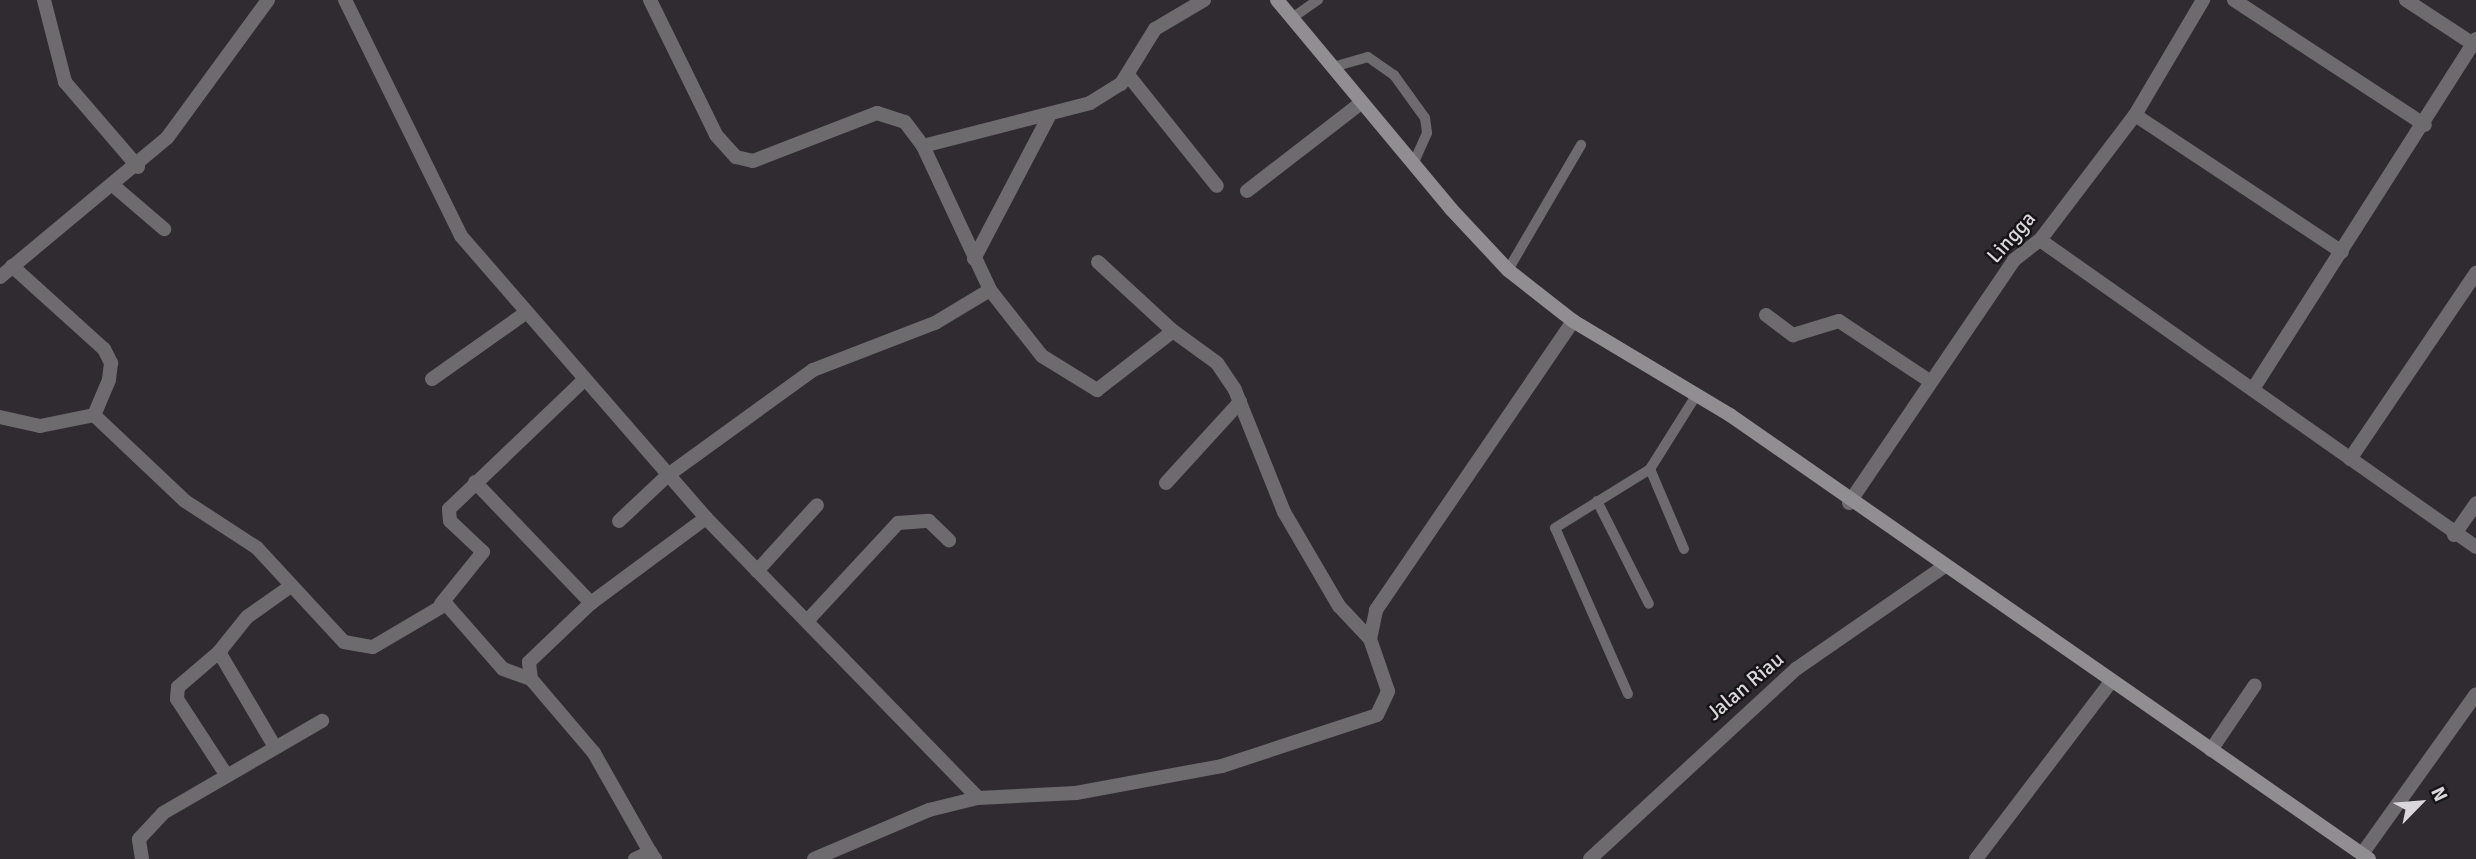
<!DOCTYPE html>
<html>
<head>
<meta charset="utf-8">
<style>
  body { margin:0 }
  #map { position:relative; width:2476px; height:859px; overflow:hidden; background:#2f2b31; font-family:Signika,sans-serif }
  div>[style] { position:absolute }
  .service>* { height:10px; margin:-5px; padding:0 5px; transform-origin:5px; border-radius:5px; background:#6d6b6e }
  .minor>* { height:14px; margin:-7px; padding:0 7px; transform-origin:7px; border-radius:7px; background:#6d6b6e }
  .secondary>* { height:14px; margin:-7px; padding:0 7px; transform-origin:7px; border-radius:7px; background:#918e92 }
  span { translate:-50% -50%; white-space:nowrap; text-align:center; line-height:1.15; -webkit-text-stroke:5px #161417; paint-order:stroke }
  .street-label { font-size:21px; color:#d9d7da }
  .north { position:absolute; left:2385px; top:768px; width:70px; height:70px; -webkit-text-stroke:5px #161417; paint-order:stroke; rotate:65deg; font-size:19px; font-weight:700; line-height:28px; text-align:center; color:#d9d7da }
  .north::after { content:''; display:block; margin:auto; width:24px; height:32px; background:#d9d7da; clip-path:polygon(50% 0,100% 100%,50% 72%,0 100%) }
</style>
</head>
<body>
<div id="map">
  <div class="service">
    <div style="left:1292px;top:18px;width:32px;rotate:-35deg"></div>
    <div style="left:1333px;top:67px;width:36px;rotate:-16deg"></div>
    <div style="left:1368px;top:57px;width:32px;rotate:35deg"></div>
    <div style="left:1394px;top:75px;width:53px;rotate:54.2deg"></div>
    <div style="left:1425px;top:118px;width:15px;rotate:82deg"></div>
    <div style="left:1427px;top:133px;width:34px;rotate:114deg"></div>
    <div style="left:1508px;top:270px;width:145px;rotate:-59.7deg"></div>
    <div style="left:1597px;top:501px;width:115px;rotate:63.2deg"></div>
    <div style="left:1684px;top:549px;width:87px;rotate:-113deg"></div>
    <div style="left:1650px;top:469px;width:89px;rotate:-57.9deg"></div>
    <div style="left:1628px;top:694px;width:181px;rotate:-113.7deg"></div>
    <div style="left:1555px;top:528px;width:112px;rotate:-31.8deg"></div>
  </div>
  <div class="minor">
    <div style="left:44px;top:0;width:85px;rotate:75.6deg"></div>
    <div style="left:65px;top:82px;width:112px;rotate:49.3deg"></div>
    <div style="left:345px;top:0;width:263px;rotate:63.8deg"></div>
    <div style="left:461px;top:236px;width:374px;rotate:49deg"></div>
    <div style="left:706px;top:518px;width:390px;rotate:45.8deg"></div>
    <div style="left:650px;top:0;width:150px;rotate:63.9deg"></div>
    <div style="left:716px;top:135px;width:30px;rotate:48deg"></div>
    <div style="left:736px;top:157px;width:17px;rotate:13deg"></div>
    <div style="left:753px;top:161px;width:133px;rotate:-21.2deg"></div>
    <div style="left:877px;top:113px;width:29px;rotate:18deg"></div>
    <div style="left:905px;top:122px;width:30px;rotate:53deg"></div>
    <div style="left:923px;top:146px;width:159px;rotate:65deg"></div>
    <div style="left:990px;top:290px;width:84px;rotate:51.8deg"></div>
    <div style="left:1042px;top:356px;width:65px;rotate:31.7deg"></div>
    <div style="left:1097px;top:390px;width:96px;rotate:-37.8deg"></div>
    <div style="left:1173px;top:331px;width:54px;rotate:36deg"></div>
    <div style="left:1217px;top:363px;width:32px;rotate:56deg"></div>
    <div style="left:1235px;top:390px;width:131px;rotate:68.1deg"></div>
    <div style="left:1284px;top:512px;width:109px;rotate:59.7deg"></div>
    <div style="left:1339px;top:606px;width:45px;rotate:46.8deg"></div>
    <div style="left:2234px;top:0;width:228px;rotate:33.2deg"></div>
    <div style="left:2406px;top:0;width:80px;rotate:33.3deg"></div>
    <div style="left:1128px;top:75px;width:142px;rotate:51.3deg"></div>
    <div style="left:2135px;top:115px;width:248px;rotate:33.5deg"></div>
    <div style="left:923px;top:146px;width:172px;rotate:-14.4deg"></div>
    <div style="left:1090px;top:103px;width:36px;rotate:-32deg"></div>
    <div style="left:1121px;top:84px;width:65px;rotate:-58.3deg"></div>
    <div style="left:1155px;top:29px;width:57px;rotate:-30.6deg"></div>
    <div style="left:115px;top:187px;width:65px;rotate:40.6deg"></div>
    <div style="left:1247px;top:191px;width:144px;rotate:-37.7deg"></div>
    <div style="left:2040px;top:240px;width:533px;rotate:35.15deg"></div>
    <div style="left:974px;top:259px;width:164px;rotate:-62.3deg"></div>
    <div style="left:1098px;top:262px;width:102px;rotate:42.6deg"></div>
    <div style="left:12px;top:266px;width:124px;rotate:42.1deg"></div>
    <div style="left:104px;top:349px;width:16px;rotate:63deg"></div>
    <div style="left:111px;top:363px;width:17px;rotate:97deg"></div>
    <div style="left:109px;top:380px;width:38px;rotate:113deg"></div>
    <div style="left:94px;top:415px;width:125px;rotate:43.4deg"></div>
    <div style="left:185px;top:501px;width:86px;rotate:33.1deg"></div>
    <div style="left:257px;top:548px;width:128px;rotate:47.2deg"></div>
    <div style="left:344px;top:642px;width:29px;rotate:10deg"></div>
    <div style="left:373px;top:647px;width:85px;rotate:-30.5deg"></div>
    <div style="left:446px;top:604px;width:86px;rotate:48.8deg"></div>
    <div style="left:503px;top:669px;width:30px;rotate:20deg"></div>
    <div style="left:0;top:277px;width:217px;rotate:-39.8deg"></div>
    <div style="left:167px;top:138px;width:171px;rotate:-53.8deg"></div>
    <div style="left:1766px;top:315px;width:34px;rotate:37deg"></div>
    <div style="left:1793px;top:335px;width:48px;rotate:-16.9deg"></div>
    <div style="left:1839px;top:321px;width:110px;rotate:33.5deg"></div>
    <div style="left:432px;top:379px;width:116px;rotate:-35.2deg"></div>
    <div style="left:2253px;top:389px;width:415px;rotate:-57.5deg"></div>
    <div style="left:0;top:417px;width:41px;rotate:12.7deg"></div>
    <div style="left:40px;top:426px;width:55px;rotate:-11.5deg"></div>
    <div style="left:2350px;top:459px;width:225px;rotate:-55.9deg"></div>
    <div style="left:475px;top:482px;width:168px;rotate:46.2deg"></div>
    <div style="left:1166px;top:483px;width:110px;rotate:-47.6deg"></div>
    <div style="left:1849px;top:503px;width:294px;rotate:-55.8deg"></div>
    <div style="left:2014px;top:260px;width:33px;rotate:-38deg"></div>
    <div style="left:2040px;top:240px;width:157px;rotate:-52.8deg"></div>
    <div style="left:2135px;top:115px;width:134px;rotate:-59.4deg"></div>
    <div style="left:619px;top:521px;width:67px;rotate:-43.2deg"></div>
    <div style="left:668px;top:475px;width:179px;rotate:-35.9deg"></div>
    <div style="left:813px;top:370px;width:131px;rotate:-21.1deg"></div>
    <div style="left:935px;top:323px;width:64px;rotate:-31deg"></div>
    <div style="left:2454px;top:535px;width:39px;rotate:-55deg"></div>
    <div style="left:757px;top:571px;width:89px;rotate:-47.7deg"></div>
    <div style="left:441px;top:604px;width:67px;rotate:-51.1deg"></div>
    <div style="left:483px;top:552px;width:45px;rotate:-136.8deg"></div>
    <div style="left:450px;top:521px;width:12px;rotate:-95deg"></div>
    <div style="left:449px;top:509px;width:187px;rotate:-43.7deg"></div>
    <div style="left:807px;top:621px;width:134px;rotate:-47.1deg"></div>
    <div style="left:898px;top:523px;width:31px;rotate:-4deg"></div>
    <div style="left:929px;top:521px;width:28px;rotate:44deg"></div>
    <div style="left:219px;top:652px;width:54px;rotate:139.5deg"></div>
    <div style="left:178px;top:687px;width:12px;rotate:95deg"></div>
    <div style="left:177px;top:699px;width:88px;rotate:57deg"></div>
    <div style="left:275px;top:747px;width:110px;rotate:-120.5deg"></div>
    <div style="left:219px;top:652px;width:45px;rotate:-51.3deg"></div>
    <div style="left:247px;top:617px;width:54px;rotate:-35.2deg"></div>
    <div style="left:2211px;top:750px;width:78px;rotate:-55.9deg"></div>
    <div style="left:650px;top:852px;width:114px;rotate:-119.5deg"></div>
    <div style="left:594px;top:753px;width:97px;rotate:-130.4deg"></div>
    <div style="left:531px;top:679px;width:17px;rotate:-97deg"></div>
    <div style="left:529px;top:662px;width:86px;rotate:-43.6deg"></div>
    <div style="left:591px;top:603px;width:143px;rotate:-36.5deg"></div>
    <div style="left:2362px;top:854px;width:196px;rotate:-54.5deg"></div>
    <div style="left:142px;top:859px;width:20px;rotate:-99deg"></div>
    <div style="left:139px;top:839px;width:35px;rotate:-47deg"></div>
    <div style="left:163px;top:813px;width:184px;rotate:-30.1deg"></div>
    <div style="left:635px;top:859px;width:17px;rotate:-25deg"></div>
    <div style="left:650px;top:852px;width:9px;rotate:54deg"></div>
    <div style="left:814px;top:859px;width:125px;rotate:-23.1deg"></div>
    <div style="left:929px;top:810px;width:50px;rotate:-13.8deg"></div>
    <div style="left:978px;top:798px;width:98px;rotate:-2.9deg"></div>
    <div style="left:1076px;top:793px;width:148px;rotate:-10.5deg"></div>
    <div style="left:1222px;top:766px;width:163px;rotate:-18.2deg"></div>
    <div style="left:1377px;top:715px;width:26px;rotate:-65deg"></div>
    <div style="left:1388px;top:691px;width:55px;rotate:-109.1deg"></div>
    <div style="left:1370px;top:639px;width:30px;rotate:-78deg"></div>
    <div style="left:1376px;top:610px;width:350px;rotate:-55.7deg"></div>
    <div style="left:1590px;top:859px;width:280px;rotate:-42.7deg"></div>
    <div style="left:1796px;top:669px;width:181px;rotate:-34.7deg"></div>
    <div style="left:1976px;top:859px;width:223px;rotate:-52.7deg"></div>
  </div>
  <div class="secondary">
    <div style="left:1277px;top:0;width:272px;rotate:50.2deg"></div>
    <div style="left:1451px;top:209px;width:83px;rotate:46.9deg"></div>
    <div style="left:1508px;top:270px;width:83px;rotate:38.1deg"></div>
    <div style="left:1573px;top:321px;width:183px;rotate:30.9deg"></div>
    <div style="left:1730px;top:415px;width:778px;rotate:34.79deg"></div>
  </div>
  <div class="street-label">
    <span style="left:2011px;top:237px;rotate:-48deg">Lingga</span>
    <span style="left:1745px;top:686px;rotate:-40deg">Jalan Riau</span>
  </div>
  <div class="north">N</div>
</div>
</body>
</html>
